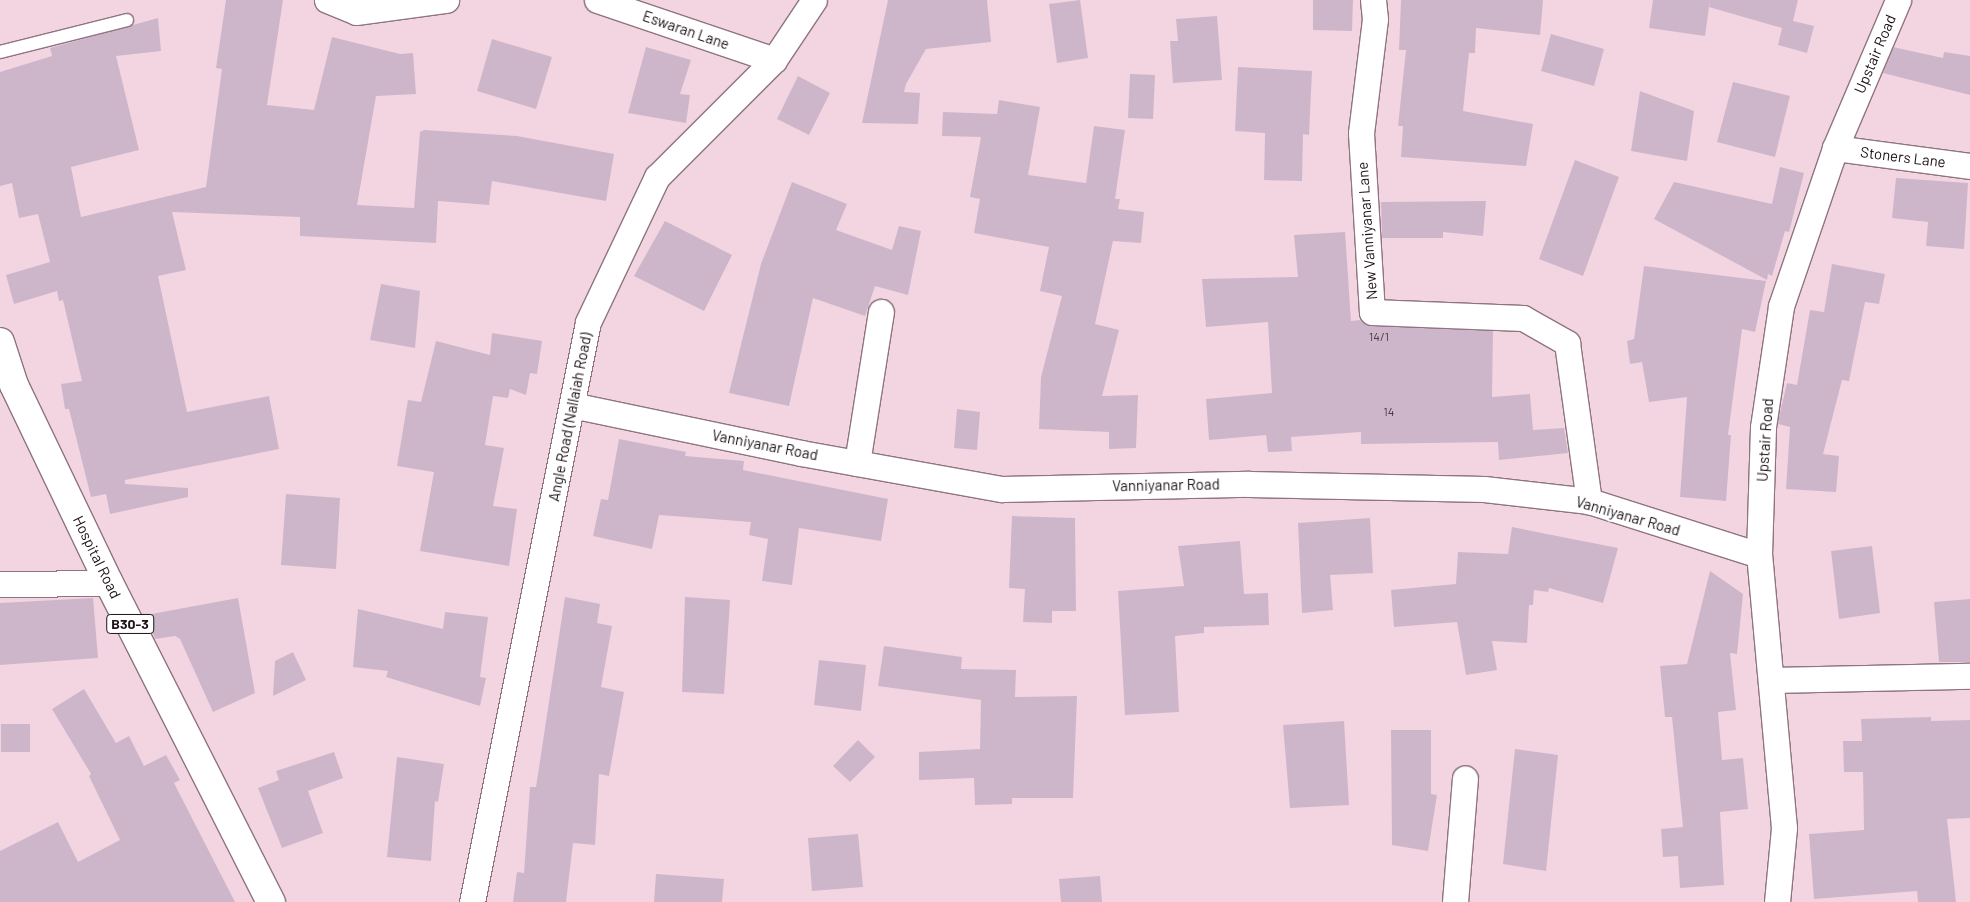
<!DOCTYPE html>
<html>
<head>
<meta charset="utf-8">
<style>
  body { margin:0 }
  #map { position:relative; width:1970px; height:902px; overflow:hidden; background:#f3d5e2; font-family:Barlow,sans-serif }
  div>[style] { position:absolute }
  .building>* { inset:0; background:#ceb6ca }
  .roads { filter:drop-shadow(1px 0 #8f7480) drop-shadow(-1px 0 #8f7480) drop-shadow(0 1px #8f7480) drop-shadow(0 -1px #8f7480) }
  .lane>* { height:12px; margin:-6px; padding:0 6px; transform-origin:6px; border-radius:6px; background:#fff }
  .street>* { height:25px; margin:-12.5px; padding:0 12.5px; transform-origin:12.5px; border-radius:12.5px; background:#fff }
  .primary>* { height:28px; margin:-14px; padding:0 14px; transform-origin:14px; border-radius:14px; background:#fff }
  span { translate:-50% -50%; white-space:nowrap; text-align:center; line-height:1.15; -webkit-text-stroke:4.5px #fff; paint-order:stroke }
  .number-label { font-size:12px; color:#483b44 }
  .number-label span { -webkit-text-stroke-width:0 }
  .shield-label span { padding:1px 4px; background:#fff; border:1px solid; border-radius:4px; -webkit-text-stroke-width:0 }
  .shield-label { font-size:14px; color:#1c1217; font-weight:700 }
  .street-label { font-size:15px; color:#1c1217 }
</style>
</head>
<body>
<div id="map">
  <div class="building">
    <div style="clip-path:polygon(226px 0,283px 0,267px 105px,314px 110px,332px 37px,400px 54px,413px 53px,416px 94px,376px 96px,357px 205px,414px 208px,420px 132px,424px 130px,517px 136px,614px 154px,606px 201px,492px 181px,489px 205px,438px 201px,436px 243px,300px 236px,300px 217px,172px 212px,186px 270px,158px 276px,187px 412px,269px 396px,279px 449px,125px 480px,125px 484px,188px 488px,188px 497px,110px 514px,106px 494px,91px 497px,69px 409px,65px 409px,61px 384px,82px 381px,63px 300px,59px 301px,57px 291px,14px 304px,6px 275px,50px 262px,38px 214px,19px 218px,12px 183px,0 186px,0 72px,52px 56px,50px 48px,158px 18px,161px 51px,116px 56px,139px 150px,71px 167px,81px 217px,206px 187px,222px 69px,216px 68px)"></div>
    <div style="clip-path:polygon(888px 0,987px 0,991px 42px,926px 49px,906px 84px,904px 92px,920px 93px,918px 124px,862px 123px)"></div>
    <div style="clip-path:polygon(1080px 0,1088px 58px,1057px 63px,1049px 4px)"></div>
    <div style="clip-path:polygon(1313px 0,1353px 0,1352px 31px,1313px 30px)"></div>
    <div style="clip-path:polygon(1401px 0,1543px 0,1540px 35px,1476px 28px,1475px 53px,1469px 53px,1463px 111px,1533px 124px,1526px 166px,1401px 157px,1403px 126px,1398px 126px,1406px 50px,1399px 50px)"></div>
    <div style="clip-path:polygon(1653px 0,1710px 0,1705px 36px,1649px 28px)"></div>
    <div style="clip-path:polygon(1710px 0,1798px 0,1793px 21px,1814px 26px,1807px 53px,1778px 45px,1782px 28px,1709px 7px)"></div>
    <div style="clip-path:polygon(1217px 16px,1222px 80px,1173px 83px,1170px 41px,1178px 41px,1176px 19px)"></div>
    <div style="clip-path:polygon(1551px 34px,1604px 49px,1594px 86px,1541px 71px)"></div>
    <div style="clip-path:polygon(492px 39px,552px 57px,536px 109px,477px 91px)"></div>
    <div style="clip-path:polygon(646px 47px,691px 60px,680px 94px,690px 95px,686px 123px,628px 113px)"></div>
    <div style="clip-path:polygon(1893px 47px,1943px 58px,1944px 52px,1970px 56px,1970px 95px,1883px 73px)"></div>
    <div style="clip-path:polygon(1238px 67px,1312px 71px,1309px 135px,1303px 134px,1302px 181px,1264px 180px,1265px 133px,1235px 131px)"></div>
    <div style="clip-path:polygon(1130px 74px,1155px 75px,1153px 119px,1128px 118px)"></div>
    <div style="clip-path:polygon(798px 76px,830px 93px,809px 135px,777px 119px)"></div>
    <div style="clip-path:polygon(1733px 82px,1790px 96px,1775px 157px,1717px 142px)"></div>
    <div style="clip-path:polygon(1640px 91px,1694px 111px,1687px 161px,1631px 151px)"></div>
    <div style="clip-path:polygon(999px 100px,1040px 107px,1028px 175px,1086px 183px,1094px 126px,1125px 130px,1115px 199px,1120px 199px,1118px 209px,1144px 212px,1141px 243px,1113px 241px,1095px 324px,1119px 330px,1102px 396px,1138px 395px,1136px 448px,1109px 449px,1109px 432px,1039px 429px,1041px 377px,1062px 296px,1040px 291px,1049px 247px,974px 233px,980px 199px,970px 197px,981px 137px,942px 136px,943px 112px,997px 114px)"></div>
    <div style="clip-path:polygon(1575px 160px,1619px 177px,1583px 276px,1539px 259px)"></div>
    <div style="clip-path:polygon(1780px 167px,1804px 173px,1789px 232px,1785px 231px,1772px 276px,1768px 274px,1767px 280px,1654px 219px,1674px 182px,1772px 204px)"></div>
    <div style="clip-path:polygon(1896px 178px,1968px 183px,1964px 249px,1926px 246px,1928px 222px,1892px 218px)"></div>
    <div style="clip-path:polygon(792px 182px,847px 204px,836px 230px,892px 250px,899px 226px,921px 231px,908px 295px,875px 286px,865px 316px,813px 298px,789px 406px,729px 393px,761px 264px)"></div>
    <div style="clip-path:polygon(1486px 201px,1483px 236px,1443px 232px,1443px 238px,1382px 238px,1381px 202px)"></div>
    <div style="clip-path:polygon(665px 221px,732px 255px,704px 311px,634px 276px)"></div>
    <div style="clip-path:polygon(1345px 232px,1351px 321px,1360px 320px,1371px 326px,1493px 331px,1492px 397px,1530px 394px,1533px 430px,1564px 428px,1568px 453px,1499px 460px,1498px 442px,1361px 444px,1361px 432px,1291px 437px,1292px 451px,1268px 452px,1266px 435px,1209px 440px,1206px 399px,1272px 393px,1268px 322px,1206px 327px,1202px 279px,1298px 277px,1294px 235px)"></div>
    <div style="clip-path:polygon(1832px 264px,1885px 274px,1879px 304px,1865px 302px,1849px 381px,1842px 380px,1823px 454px,1839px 456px,1836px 492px,1786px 489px,1790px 427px,1778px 424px,1779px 417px,1787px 383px,1797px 385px,1810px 310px,1824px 312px)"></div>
    <div style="clip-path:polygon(1644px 266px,1766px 281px,1755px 332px,1742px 329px,1728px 435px,1731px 435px,1726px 501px,1680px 497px,1687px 397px,1649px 402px,1642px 362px,1630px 364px,1627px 341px,1634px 339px)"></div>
    <div style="clip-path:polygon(381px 284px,420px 291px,415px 348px,370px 340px)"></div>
    <div style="clip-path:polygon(492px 333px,542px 341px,537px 374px,530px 373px,526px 395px,510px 389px,508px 398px,493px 396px,485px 445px,504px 448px,493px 506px,517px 509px,509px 566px,420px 551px,434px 472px,397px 466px,408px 400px,421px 402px,436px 341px,490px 355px)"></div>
    <div style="clip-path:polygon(957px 409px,980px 412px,977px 450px,954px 448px)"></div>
    <div style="clip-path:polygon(619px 439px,686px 452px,685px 456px,744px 461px,743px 470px,888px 499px,881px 541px,799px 528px,792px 585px,762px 581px,768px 539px,749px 535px,751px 522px,659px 515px,652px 549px,593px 536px,601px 499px,608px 500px)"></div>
    <div style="clip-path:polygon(286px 494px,340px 498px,336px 569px,281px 565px)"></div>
    <div style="clip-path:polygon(1012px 516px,1075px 518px,1076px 611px,1052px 611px,1052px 623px,1023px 622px,1025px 589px,1009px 588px)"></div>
    <div style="clip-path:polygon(1370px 518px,1373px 573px,1330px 575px,1333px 610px,1302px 613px,1298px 523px)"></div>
    <div style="clip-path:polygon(1512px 527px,1618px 548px,1603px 603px,1549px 588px,1548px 592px,1534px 590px,1533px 605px,1529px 605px,1527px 643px,1492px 641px,1497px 670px,1466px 675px,1457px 622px,1394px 627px,1391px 590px,1456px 584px,1458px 552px,1508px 554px)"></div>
    <div style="clip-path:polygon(1240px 541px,1244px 594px,1268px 593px,1269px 625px,1204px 627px,1204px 633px,1175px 636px,1179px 712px,1125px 715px,1118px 591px,1184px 586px,1178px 546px)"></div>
    <div style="clip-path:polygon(1872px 546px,1880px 613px,1839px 619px,1831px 551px)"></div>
    <div style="clip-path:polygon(1710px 571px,1743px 594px,1737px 654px,1730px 653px,1736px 710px,1718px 712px,1722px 760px,1743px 758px,1748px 809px,1720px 812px,1724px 885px,1680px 888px,1678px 856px,1663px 857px,1661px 829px,1683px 827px,1672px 717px,1665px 717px,1660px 666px,1687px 664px)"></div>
    <div style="clip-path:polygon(565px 597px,600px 604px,597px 623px,612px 626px,601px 687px,624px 692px,609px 776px,599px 774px,595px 845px,573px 843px,566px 902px,513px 902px,517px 872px,524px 873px,530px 787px,536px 787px)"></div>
    <div style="clip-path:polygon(685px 597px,730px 600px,724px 694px,682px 692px)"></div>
    <div style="clip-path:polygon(93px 598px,98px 658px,0 665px,0 603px)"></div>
    <div style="clip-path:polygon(238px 598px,255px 693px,213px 712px,180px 639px,175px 636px,155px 639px,146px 615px)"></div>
    <div style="clip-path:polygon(1970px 599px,1970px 662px,1939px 662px,1934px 602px)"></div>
    <div style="clip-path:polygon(358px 609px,443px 629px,445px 612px,488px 617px,480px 677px,486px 678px,480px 706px,386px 677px,388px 671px,353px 667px)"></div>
    <div style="clip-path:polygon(884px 646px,962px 657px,961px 669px,1016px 670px,1015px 697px,1077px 696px,1073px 798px,1012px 798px,1012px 804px,975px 805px,974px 778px,919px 780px,919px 752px,980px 749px,981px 700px,878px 686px)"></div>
    <div style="clip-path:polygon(293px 652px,306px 680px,273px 696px,275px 661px)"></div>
    <div style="clip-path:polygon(819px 660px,866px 665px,861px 711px,814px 705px)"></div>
    <div style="clip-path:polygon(84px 689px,116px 743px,129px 736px,144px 766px,166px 755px,180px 780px,174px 783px,235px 902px,0 902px,0 851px,58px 822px,78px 862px,120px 840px,89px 776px,91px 774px,52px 709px)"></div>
    <div style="clip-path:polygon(1931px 717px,1931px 721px,1970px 720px,1970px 818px,1947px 819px,1956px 902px,1918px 902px,1917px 891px,1814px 899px,1809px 834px,1864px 830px,1863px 772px,1844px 772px,1843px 741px,1862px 741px,1861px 719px)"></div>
    <div style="clip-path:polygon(1344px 721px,1349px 805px,1290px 808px,1283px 725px)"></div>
    <div style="clip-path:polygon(1px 724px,30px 724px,30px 752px,1px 752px)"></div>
    <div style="clip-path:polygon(1391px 730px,1431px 730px,1431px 794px,1437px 795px,1428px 851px,1392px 845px)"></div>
    <div style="clip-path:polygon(858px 740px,875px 757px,850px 782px,833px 766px)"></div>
    <div style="clip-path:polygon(1515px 749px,1558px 755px,1546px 871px,1503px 864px)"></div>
    <div style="clip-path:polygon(334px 752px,343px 778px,308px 791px,323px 833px,282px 848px,258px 788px,279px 780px,276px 771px)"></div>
    <div style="clip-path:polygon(397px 757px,444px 764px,438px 802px,435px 801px,431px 861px,387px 857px)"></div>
    <div style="clip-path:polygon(858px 834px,863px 887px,812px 891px,808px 838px)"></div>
    <div style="clip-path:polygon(656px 874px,724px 879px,722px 902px,654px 902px)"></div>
    <div style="clip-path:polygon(1100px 876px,1102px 902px,1061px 902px,1059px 879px)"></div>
  </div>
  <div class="roads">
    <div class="lane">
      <div style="left:0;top:52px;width:131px;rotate:-14.1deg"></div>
    </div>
    <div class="street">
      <div style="left:327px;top:0;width:31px;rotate:22deg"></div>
      <div style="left:356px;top:12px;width:91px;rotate:-7.6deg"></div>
      <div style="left:597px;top:0;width:187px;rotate:18.7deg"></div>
      <div style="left:1373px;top:0;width:19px;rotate:84deg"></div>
      <div style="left:1375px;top:19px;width:115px;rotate:97deg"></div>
      <div style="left:1361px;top:133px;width:179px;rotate:86.5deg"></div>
      <div style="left:1372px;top:312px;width:151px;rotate:2.3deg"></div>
      <div style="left:1523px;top:318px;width:51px;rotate:29.6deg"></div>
      <div style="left:1567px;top:343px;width:160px;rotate:82.1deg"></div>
      <div style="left:1835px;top:148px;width:136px;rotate:7.6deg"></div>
      <div style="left:572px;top:405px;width:234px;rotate:11.8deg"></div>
      <div style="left:801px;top:453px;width:204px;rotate:10.2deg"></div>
      <div style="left:1002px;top:489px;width:247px;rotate:-1.2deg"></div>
      <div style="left:1249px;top:484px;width:235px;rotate:1.2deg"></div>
      <div style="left:1484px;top:489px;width:106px;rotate:6.5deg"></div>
      <div style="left:1589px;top:501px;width:178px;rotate:17.6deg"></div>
      <div style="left:857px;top:463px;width:153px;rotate:-81deg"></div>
      <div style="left:0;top:584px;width:109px;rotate:-0.5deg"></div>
      <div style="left:1772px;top:680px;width:198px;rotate:-1.2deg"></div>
      <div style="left:472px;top:902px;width:591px;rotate:-78.69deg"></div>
      <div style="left:588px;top:322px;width:161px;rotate:-64.6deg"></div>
      <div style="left:657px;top:177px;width:165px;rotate:-45deg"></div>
      <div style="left:774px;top:60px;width:72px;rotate:-56.3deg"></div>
      <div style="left:1455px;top:902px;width:124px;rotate:-85.4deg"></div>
      <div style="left:1777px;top:902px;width:74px;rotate:-84.6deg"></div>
      <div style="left:1784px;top:828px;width:274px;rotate:-95.2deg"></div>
      <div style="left:1759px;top:555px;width:128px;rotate:-88.2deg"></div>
      <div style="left:1763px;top:427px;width:122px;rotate:-81.5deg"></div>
      <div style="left:1781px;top:306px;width:167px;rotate:-71.1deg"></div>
      <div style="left:1835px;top:148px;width:161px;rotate:-66.9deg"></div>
    </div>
    <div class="primary">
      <div style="left:0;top:342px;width:45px;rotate:72deg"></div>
      <div style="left:14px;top:385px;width:220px;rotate:64.4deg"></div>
      <div style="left:109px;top:583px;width:358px;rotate:63.1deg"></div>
    </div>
  </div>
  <div class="number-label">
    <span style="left:1379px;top:337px">14/1</span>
    <span style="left:1389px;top:412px">14</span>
  </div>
  <div class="shield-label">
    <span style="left:130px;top:624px">B30-3</span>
  </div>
  <div class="street-label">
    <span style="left:686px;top:30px;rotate:19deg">Eswaran Lane</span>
    <span style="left:1875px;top:54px;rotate:-67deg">Upstair Road</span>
    <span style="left:1903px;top:157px;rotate:7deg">Stoners Lane</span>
    <span style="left:1367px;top:231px;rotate:-94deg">New Vanniyanar Lane</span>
    <span style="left:570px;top:417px;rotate:-79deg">Angle Road (Nallaiah Road)</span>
    <span style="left:1765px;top:440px;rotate:-86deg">Upstair Road</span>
    <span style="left:765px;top:445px;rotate:11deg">Vanniyanar Road</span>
    <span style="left:1166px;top:485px;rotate:-1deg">Vanniyanar Road</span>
    <span style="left:1628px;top:516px;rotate:16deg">Vanniyanar Road</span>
    <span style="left:97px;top:557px;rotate:64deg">Hospital Road</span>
  </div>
</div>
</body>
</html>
